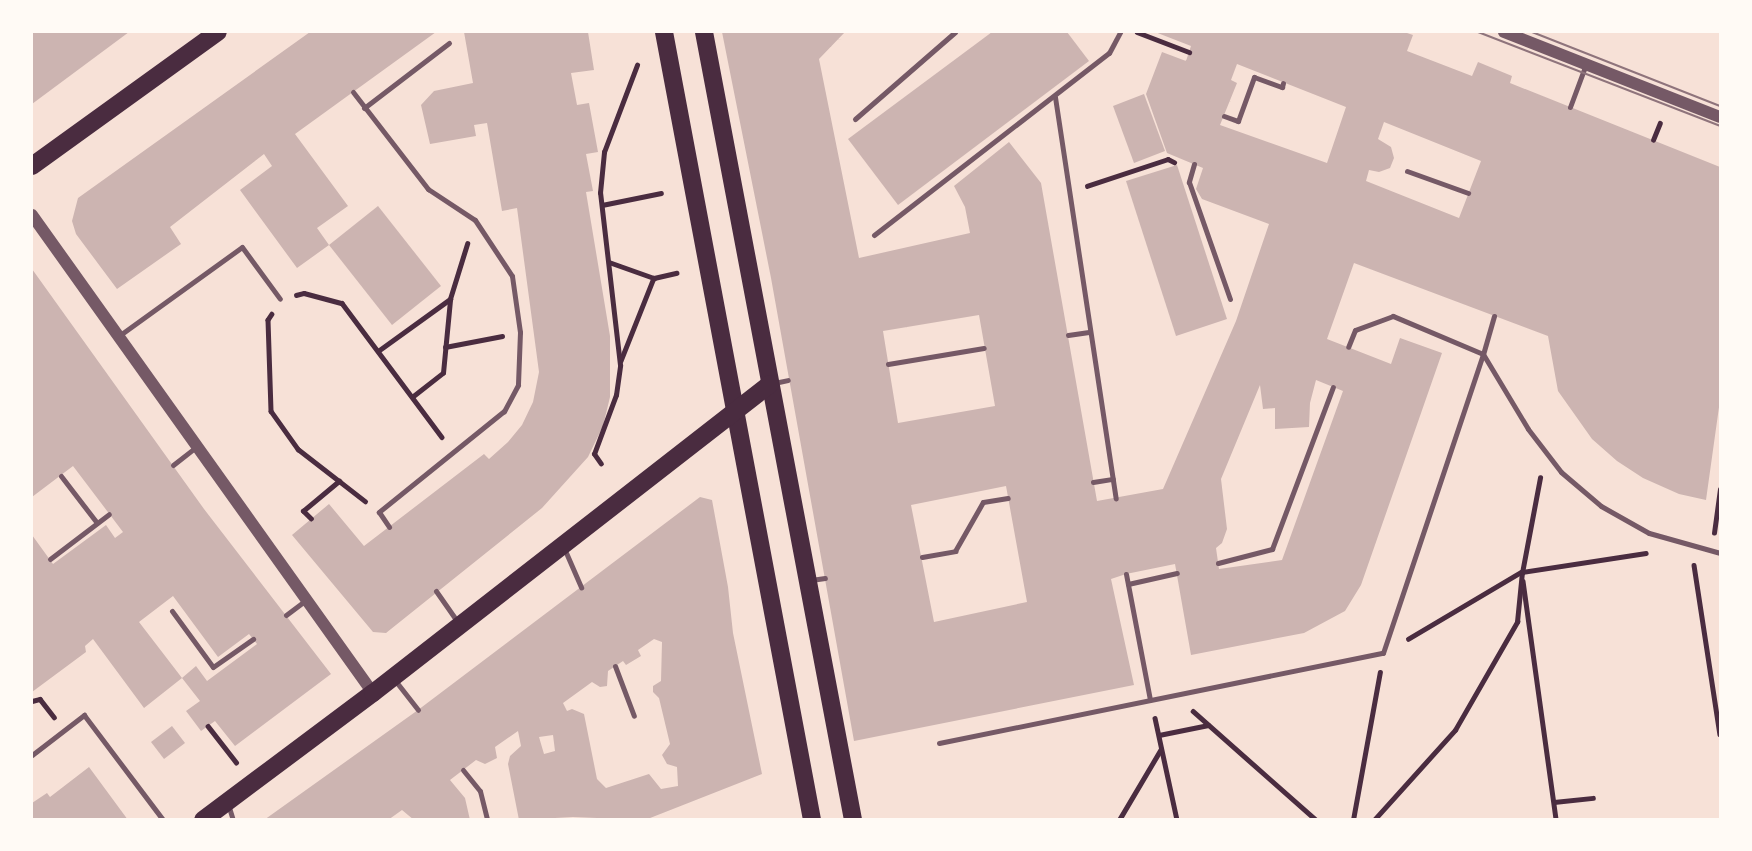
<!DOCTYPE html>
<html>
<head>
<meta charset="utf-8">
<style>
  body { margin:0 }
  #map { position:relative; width:1752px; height:851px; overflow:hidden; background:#f7e1d7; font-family:Rubik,sans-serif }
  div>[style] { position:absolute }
  .building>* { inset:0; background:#ccb4b1 }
  .path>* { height:4.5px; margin:-2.25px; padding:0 2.25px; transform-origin:2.25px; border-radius:2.25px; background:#4a2c40 }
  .service>* { height:5px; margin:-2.5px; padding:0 2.5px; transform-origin:2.5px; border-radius:2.5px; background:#755966 }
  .tertiary>* { height:12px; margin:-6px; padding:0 6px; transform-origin:6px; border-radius:6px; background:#755966 }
  .primary>* { height:18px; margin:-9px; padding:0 9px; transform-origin:9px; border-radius:9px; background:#4a2c40 }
  .tram>* { height:2px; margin:-1px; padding:0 1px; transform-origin:1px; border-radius:1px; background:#8f747c }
  span { translate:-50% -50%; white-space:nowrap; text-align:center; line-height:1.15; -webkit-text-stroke:5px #fffaf5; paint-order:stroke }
  .frame { position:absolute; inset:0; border:33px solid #fffaf5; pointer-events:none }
</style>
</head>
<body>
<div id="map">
  <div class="building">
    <div style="clip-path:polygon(32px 32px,129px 32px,32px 104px)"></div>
    <div style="clip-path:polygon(310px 32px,436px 32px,295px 134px,348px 206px,317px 228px,329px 245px,297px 268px,240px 190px,272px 166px,264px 154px,170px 227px,181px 244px,117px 289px,76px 234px,72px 221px,78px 198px)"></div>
    <div style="clip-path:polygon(464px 32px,588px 32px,594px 70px,571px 73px,577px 105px,589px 103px,598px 152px,586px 154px,593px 191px,586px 192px,610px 336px,610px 397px,603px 426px,588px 457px,542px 508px,386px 633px,373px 632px,292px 535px,329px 504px,364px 546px,484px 454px,489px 459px,508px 442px,522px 425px,533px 402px,539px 372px,517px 208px,502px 211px,487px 123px,474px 125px,476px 136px,430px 144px,421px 105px,434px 91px,473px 83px)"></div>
    <div style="clip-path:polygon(evenodd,722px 32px,845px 32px,819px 59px,859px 258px,970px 233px,965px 207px,954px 186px,1009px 142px,1041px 183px,1097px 501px,1163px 489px,1236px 321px,1269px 224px,1202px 199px,1196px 189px,1203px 168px,1167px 153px,1146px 94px,1162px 52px,1186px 61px,1191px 46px,1155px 32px,1404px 32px,1413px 35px,1407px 51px,1472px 76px,1478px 62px,1512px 76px,1510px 83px,1720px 167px,1720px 400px,1706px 500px,1679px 494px,1643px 478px,1617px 461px,1592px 439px,1558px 391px,1548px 336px,1354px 263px,1327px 339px,1391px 364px,1400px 338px,1442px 353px,1361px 585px,1345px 611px,1304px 633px,1191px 655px,1175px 564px,1126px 574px,1111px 579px,1134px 685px,854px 741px,771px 278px,722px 32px,1237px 64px,1346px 107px,1327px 163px,1220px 125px,1237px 83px,1231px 80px,1237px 64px,722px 32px,1384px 122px,1481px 161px,1459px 218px,1366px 181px,1369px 170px,1379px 172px,1390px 168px,1394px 158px,1391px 147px,1378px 139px,1384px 122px,722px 32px,979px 315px,995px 406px,898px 423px,883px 331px,979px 315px,722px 32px,1316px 380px,1343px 391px,1282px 560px,1219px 569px,1216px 548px,1222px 543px,1227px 529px,1221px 479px,1260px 385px,1263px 409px,1275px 408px,1275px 429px,1309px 427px,1310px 403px,1316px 380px,722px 32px,1006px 486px,1027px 602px,934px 622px,911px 505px,1006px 486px)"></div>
    <div style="clip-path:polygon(992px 32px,1067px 32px,1089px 61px,898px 205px,848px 139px)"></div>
    <div style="clip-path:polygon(1144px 94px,1165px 151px,1134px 163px,1113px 106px)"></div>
    <div style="clip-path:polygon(1177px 165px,1227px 319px,1176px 336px,1126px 181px)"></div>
    <div style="clip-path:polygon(378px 206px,441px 286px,392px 325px,329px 245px)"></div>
    <div style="clip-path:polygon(32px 269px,204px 509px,331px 674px,235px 746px,215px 721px,201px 731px,186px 711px,200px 701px,182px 678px,196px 666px,207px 681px,257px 644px,249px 634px,218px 657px,173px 596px,139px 622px,182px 678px,144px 708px,93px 639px,85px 646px,86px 652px,32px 692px,32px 535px,53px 564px,106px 525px,115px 538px,123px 532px,73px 466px,32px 497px)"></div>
    <div style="clip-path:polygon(evenodd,700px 497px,712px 500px,728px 587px,733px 633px,762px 774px,645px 820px,573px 817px,519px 820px,508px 764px,510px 756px,521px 746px,518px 731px,495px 747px,497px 758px,485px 764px,476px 760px,450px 780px,465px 798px,470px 820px,414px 820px,402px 810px,388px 820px,264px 820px,418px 710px,700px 497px,654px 639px,662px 642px,661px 681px,653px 686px,653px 692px,659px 698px,670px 744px,662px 755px,667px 764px,677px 767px,678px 786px,661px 789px,649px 774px,606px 788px,597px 779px,584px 714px,572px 709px,567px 711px,563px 703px,592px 682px,600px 687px,607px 686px,608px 671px,623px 661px,626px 665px,641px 656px,638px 650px,654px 639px,700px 497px,553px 735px,555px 751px,544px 754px,539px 737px,553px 735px)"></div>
    <div style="clip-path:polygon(172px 726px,185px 743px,164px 759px,151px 742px)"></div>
    <div style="clip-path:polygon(89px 767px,128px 820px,32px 820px,32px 803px,47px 793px,50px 797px)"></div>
  </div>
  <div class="path">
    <div style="left:1137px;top:32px;width:56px;rotate:21deg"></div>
    <div style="left:1653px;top:140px;width:18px;rotate:-68deg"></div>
    <div style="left:1087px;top:186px;width:85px;rotate:-18.4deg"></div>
    <div style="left:1168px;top:159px;width:7px;rotate:27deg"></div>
    <div style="left:602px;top:205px;width:60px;rotate:-11.5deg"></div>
    <div style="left:609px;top:262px;width:48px;rotate:19.6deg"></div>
    <div style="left:654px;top:278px;width:89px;rotate:111.7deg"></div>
    <div style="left:654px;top:278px;width:23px;rotate:-13deg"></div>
    <div style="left:296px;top:295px;width:8px;rotate:-14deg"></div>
    <div style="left:304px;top:293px;width:39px;rotate:15deg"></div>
    <div style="left:342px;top:303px;width:167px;rotate:53.3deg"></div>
    <div style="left:272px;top:314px;width:7px;rotate:124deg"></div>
    <div style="left:268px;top:320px;width:91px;rotate:88.1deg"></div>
    <div style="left:271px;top:411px;width:47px;rotate:54.6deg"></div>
    <div style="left:298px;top:449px;width:85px;rotate:37.8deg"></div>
    <div style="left:445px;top:347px;width:58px;rotate:-10.9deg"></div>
    <div style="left:378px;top:351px;width:89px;rotate:-35.8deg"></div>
    <div style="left:450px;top:299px;width:58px;rotate:-72.8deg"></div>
    <div style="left:412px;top:397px;width:39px;rotate:-38deg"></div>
    <div style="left:443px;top:373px;width:73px;rotate:-84.5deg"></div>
    <div style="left:601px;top:464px;width:12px;rotate:-125deg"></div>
    <div style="left:594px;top:454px;width:63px;rotate:-69.6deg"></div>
    <div style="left:616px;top:395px;width:30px;rotate:-82deg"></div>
    <div style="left:620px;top:365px;width:173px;rotate:-96.6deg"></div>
    <div style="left:600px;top:193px;width:41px;rotate:-84.4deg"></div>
    <div style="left:604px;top:152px;width:93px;rotate:-69.2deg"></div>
    <div style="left:311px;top:519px;width:11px;rotate:-135deg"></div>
    <div style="left:303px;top:511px;width:47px;rotate:-39.8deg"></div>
    <div style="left:1714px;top:533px;width:44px;rotate:-82.2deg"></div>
    <div style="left:1694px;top:565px;width:171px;rotate:81.3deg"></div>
    <div style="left:1522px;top:573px;width:97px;rotate:-79.3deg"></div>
    <div style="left:1523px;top:581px;width:241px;rotate:82.1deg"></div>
    <div style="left:1408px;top:639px;width:131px;rotate:-30.7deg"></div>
    <div style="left:32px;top:701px;width:8px;rotate:-14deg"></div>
    <div style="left:40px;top:699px;width:23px;rotate:52deg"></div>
    <div style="left:1193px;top:711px;width:164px;rotate:41.5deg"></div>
    <div style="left:1155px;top:718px;width:104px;rotate:77.8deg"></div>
    <div style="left:208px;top:726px;width:46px;rotate:52.1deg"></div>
    <div style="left:1159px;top:735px;width:50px;rotate:-11.5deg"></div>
    <div style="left:1554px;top:802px;width:39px;rotate:-6deg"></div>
    <div style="left:1119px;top:820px;width:82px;rotate:-59.4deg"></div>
    <div style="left:1353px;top:820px;width:150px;rotate:-79.7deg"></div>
    <div style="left:1374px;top:820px;width:121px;rotate:-48deg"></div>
    <div style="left:1455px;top:730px;width:125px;rotate:-60.1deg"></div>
    <div style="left:1517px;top:622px;width:50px;rotate:-84.3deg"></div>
    <div style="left:1522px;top:572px;width:125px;rotate:-8.7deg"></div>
  </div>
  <div class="service">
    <div style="left:353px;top:92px;width:123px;rotate:52.3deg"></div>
    <div style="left:428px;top:189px;width:56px;rotate:33.4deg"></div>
    <div style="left:475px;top:220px;width:67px;rotate:56.5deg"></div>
    <div style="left:512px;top:276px;width:57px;rotate:81.9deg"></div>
    <div style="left:520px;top:332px;width:53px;rotate:92.2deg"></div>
    <div style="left:518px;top:385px;width:30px;rotate:118deg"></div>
    <div style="left:504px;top:411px;width:161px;rotate:141.1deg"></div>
    <div style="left:379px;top:512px;width:18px;rotate:56deg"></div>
    <div style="left:1055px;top:97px;width:406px;rotate:81.4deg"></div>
    <div style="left:1570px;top:107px;width:46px;rotate:-69.6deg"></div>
    <div style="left:364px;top:108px;width:107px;rotate:-37.4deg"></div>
    <div style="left:1224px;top:116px;width:15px;rotate:20deg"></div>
    <div style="left:1238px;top:121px;width:47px;rotate:-70deg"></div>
    <div style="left:1254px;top:77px;width:30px;rotate:20deg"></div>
    <div style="left:1282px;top:87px;width:4px;rotate:-76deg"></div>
    <div style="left:855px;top:119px;width:133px;rotate:-41deg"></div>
    <div style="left:1194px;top:164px;width:19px;rotate:106deg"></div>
    <div style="left:1189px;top:182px;width:124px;rotate:70.7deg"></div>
    <div style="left:1407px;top:171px;width:65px;rotate:19.8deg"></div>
    <div style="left:874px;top:235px;width:297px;rotate:-37.8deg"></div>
    <div style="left:1109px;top:53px;width:24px;rotate:-62deg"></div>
    <div style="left:1494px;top:316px;width:40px;rotate:106deg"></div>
    <div style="left:1483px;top:354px;width:87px;rotate:59deg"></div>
    <div style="left:1528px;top:429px;width:54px;rotate:52.5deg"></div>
    <div style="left:1561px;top:472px;width:52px;rotate:40.4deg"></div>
    <div style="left:1601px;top:506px;width:55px;rotate:29.4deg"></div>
    <div style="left:1649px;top:533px;width:74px;rotate:15.7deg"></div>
    <div style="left:120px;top:335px;width:150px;rotate:-35.8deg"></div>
    <div style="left:242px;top:247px;width:64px;rotate:53.8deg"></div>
    <div style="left:1068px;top:335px;width:21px;rotate:-8deg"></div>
    <div style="left:888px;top:364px;width:97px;rotate:-9.5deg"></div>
    <div style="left:774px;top:383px;width:14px;rotate:-12deg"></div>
    <div style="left:173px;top:465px;width:29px;rotate:-38deg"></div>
    <div style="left:61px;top:476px;width:59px;rotate:52.5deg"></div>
    <div style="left:1093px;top:482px;width:20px;rotate:-9deg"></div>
    <div style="left:564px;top:548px;width:43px;rotate:66.4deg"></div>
    <div style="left:922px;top:557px;width:34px;rotate:-10deg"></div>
    <div style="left:955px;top:551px;width:56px;rotate:-60.3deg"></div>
    <div style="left:983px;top:502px;width:25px;rotate:-9deg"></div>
    <div style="left:50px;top:559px;width:74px;rotate:-37.3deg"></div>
    <div style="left:1218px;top:563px;width:56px;rotate:-14.5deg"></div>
    <div style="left:1272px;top:549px;width:173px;rotate:-69.4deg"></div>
    <div style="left:1126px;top:574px;width:128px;rotate:79.2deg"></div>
    <div style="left:811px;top:580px;width:14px;rotate:-8deg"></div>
    <div style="left:1128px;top:584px;width:50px;rotate:-12.7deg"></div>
    <div style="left:436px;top:591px;width:39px;rotate:55deg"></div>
    <div style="left:172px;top:611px;width:69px;rotate:53.8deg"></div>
    <div style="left:213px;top:667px;width:49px;rotate:-35deg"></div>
    <div style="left:286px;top:615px;width:25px;rotate:-37deg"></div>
    <div style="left:615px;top:666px;width:53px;rotate:69.2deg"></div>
    <div style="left:394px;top:679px;width:39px;rotate:52deg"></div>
    <div style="left:939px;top:743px;width:453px;rotate:-11.5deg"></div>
    <div style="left:1383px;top:653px;width:315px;rotate:-71.5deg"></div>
    <div style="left:1483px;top:354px;width:98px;rotate:-157.1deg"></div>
    <div style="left:1393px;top:316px;width:40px;rotate:159.8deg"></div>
    <div style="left:1355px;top:330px;width:18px;rotate:112deg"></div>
    <div style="left:32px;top:755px;width:66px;rotate:-37.6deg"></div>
    <div style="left:84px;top:715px;width:131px;rotate:53deg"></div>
    <div style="left:463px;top:770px;width:27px;rotate:51deg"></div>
    <div style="left:480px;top:791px;width:30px;rotate:76deg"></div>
    <div style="left:228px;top:804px;width:17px;rotate:73deg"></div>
  </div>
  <div class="tertiary">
    <div style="left:1504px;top:32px;width:232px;rotate:21.5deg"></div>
    <div style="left:32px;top:215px;width:587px;rotate:54.5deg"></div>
  </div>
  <div class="primary">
    <div style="left:664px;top:32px;width:802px;rotate:79.36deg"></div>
    <div style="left:704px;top:32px;width:802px;rotate:79.29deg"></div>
    <div style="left:32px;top:166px;width:229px;rotate:-35.8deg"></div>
    <div style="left:203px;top:820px;width:212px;rotate:-36.8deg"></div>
    <div style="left:373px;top:693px;width:503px;rotate:-37.89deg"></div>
  </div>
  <div class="tram">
    <div style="left:1478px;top:32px;width:260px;rotate:21.2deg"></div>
    <div style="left:1532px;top:32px;width:202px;rotate:21.5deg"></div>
  </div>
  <div class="frame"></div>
</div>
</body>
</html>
